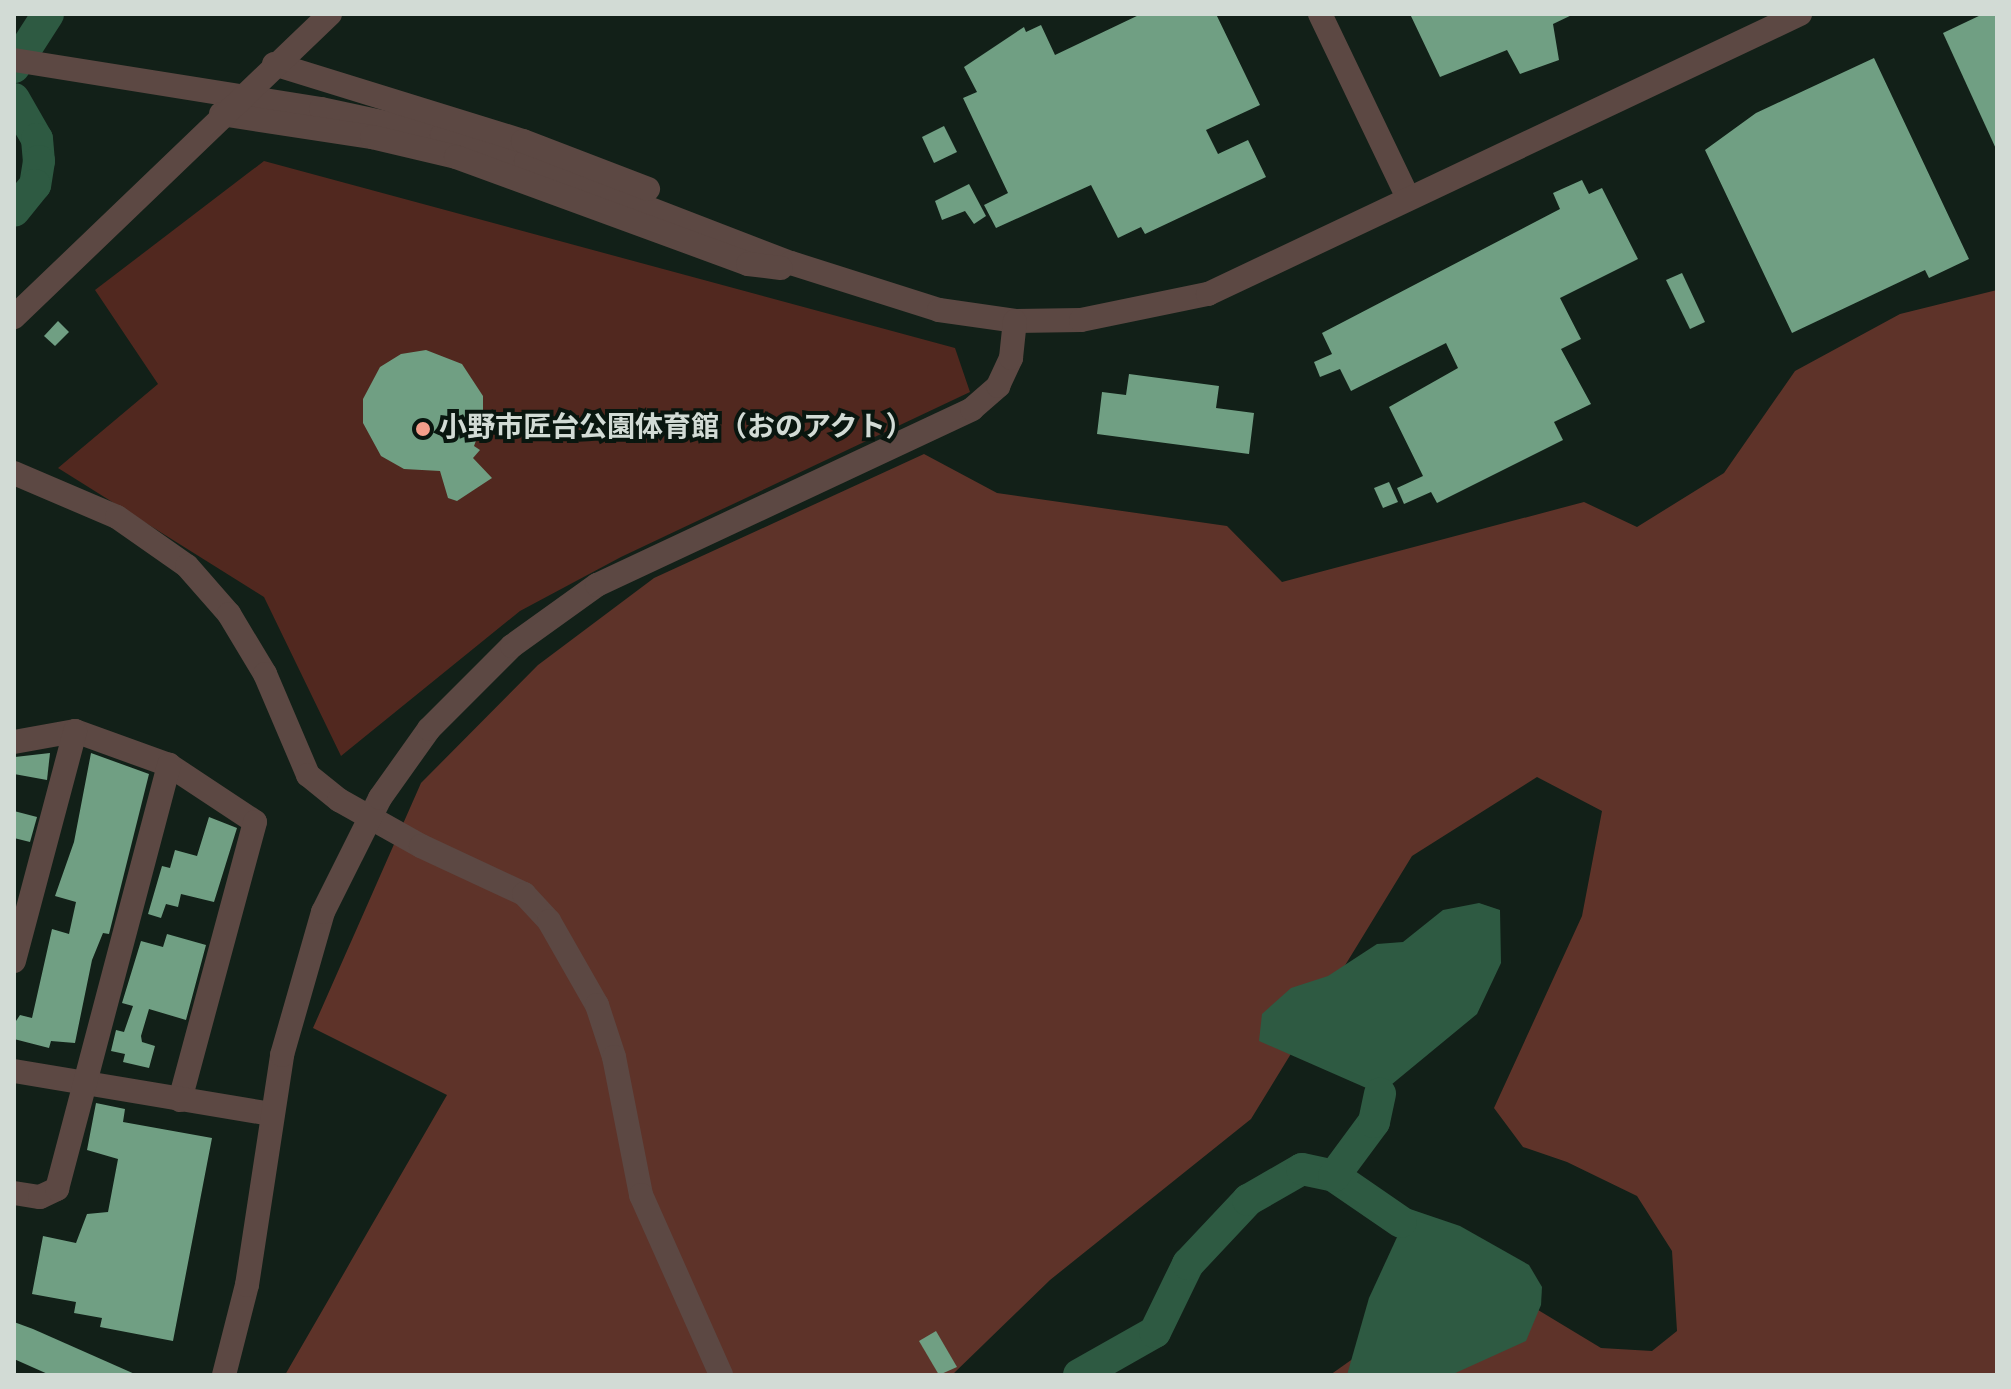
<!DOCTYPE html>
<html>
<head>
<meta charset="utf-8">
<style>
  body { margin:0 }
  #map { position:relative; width:2011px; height:1389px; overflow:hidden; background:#122018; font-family:Overpass,"Noto Sans JP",sans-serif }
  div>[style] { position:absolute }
  .green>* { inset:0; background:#51281f }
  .forest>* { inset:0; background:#5e3329 }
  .water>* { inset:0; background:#2e5a42 }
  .river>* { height:32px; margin:-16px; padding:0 16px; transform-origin:16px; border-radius:16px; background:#2e5a42 }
  .building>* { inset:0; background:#709f83 }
  .minor>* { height:24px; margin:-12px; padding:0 12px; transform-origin:12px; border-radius:12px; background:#5c4843 }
  .dots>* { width:22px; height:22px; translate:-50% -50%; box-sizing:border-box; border:4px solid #09160f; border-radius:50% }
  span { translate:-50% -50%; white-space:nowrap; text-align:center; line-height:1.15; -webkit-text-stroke:8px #09160f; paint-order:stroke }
  .poi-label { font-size:28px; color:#d2dbd5; font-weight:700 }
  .left { translate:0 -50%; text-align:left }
  .frame { position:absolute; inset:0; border:16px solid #d2dbd5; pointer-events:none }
</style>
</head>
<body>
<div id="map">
  <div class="green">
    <div style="clip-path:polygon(264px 161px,955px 348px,970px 392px,621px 557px,520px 611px,341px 756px,264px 597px,58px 468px,158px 384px,95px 290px)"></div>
  </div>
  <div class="forest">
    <div style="clip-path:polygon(1997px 290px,1997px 1375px,1330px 1375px,1433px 1302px,1523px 1301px,1601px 1348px,1652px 1351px,1677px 1331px,1672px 1251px,1637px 1196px,1567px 1162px,1523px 1147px,1494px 1108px,1582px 916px,1602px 811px,1537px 777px,1412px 856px,1251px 1119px,1050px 1280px,952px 1375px,285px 1375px,447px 1095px,313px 1028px,421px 783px,538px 665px,654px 578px,924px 454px,997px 493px,1227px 526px,1282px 582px,1584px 502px,1637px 527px,1724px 473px,1795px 371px,1900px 314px)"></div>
  </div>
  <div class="water">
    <div style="clip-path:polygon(1479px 903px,1500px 910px,1501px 963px,1477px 1014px,1380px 1094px,1259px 1041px,1262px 1014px,1291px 988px,1328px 976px,1377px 944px,1403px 942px,1443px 910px)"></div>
    <div style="clip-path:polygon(1410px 1209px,1460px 1226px,1529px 1265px,1542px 1287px,1541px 1305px,1526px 1341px,1451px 1375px,1347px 1375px,1369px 1298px)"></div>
  </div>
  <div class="river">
    <div style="left:14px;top:67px;width:63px;rotate:-57.3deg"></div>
    <div style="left:14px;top:99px;width:46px;rotate:60.1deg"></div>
    <div style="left:37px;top:139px;width:22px;rotate:85deg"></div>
    <div style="left:39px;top:161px;width:24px;rotate:99deg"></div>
    <div style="left:35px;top:185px;width:33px;rotate:129deg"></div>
    <div style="left:1334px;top:1176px;width:81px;rotate:34.5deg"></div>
    <div style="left:1079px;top:1375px;width:87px;rotate:-29.5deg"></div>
    <div style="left:1155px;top:1332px;width:76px;rotate:-64.1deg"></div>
    <div style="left:1188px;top:1264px;width:88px;rotate:-46.8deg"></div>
    <div style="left:1248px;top:1200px;width:62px;rotate:-29.9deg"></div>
    <div style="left:1302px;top:1169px;width:33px;rotate:12deg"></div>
    <div style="left:1334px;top:1176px;width:67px;rotate:-53.5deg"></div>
    <div style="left:1374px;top:1122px;width:29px;rotate:-78deg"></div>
  </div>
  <div class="building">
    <div style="clip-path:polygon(1141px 14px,1216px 14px,1260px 105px,1206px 130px,1218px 154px,1248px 140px,1266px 177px,1145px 234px,1141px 227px,1118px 238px,1091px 185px,996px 228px,984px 205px,1008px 193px,963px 98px,977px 92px,964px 67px,1024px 27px,1026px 32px,1041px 25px,1055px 55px)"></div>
    <div style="clip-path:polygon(1410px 14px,1574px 14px,1553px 24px,1559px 60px,1520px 74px,1507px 50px,1440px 77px)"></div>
    <div style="clip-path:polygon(1983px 14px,1997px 14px,1997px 151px,1943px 33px)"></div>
    <div style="clip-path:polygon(1874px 58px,1969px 259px,1929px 278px,1925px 270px,1792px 333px,1705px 150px,1756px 113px)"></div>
    <div style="clip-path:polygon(944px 126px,957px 152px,934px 163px,922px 137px)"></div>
    <div style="clip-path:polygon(1582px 180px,1589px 194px,1602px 188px,1638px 259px,1560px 298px,1581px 339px,1561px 349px,1591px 404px,1554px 422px,1563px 440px,1437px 503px,1431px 492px,1404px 504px,1397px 488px,1423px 476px,1389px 407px,1458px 368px,1446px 343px,1351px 391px,1340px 369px,1320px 377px,1314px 362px,1332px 354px,1322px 333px,1560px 209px,1553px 193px)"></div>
    <div style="clip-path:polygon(969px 184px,986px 216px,974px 224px,965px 211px,942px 220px,935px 201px)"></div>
    <div style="clip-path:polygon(1682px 273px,1705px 322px,1690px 329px,1666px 280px)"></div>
    <div style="clip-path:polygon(58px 321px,69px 332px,55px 346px,44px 336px)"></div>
    <div style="clip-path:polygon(426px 350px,462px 364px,483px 396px,483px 422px,474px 446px,480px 450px,473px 458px,492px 478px,457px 501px,448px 498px,440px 471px,404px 469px,381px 456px,363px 423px,363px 399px,380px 367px,401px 354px)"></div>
    <div style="clip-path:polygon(1129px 374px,1219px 386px,1216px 408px,1254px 413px,1249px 454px,1097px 434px,1102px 392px,1126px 395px)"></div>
    <div style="clip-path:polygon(1389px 482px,1398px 502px,1383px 508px,1374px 488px)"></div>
    <div style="clip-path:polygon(50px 753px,47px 780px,14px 774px,15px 757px)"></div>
    <div style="clip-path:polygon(91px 753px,149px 774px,109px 934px,103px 933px,92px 960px,75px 1043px,51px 1041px,49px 1048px,14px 1039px,14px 1024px,20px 1015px,32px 1018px,52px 929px,69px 934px,76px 902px,55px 896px,74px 842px)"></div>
    <div style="clip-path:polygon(14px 811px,37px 817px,30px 842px,14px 838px)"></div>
    <div style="clip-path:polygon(209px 817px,237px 828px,214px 902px,181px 894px,178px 907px,166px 904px,161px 918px,148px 914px,162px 866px,170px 868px,175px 850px,197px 856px)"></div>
    <div style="clip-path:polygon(167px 934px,206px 945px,186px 1020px,149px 1009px,141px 1036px,142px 1042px,155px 1046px,149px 1068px,123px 1062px,125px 1054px,111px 1051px,116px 1030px,124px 1032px,133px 1006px,122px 1003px,141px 941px,163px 947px)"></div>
    <div style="clip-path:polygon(96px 1103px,125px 1109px,123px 1122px,212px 1138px,173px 1341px,100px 1327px,102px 1318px,74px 1313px,76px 1302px,32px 1294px,43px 1236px,76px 1243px,87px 1214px,108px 1212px,118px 1159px,87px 1150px)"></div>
    <div style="clip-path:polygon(14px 1322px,33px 1329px,137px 1375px,50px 1375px,14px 1359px)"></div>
    <div style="clip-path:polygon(936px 1331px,957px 1367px,939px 1375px,919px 1341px)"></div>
  </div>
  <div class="minor">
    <div style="left:1320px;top:14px;width:204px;rotate:64.4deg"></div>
    <div style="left:14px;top:60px;width:311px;rotate:9.1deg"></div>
    <div style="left:321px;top:109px;width:124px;rotate:12.1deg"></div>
    <div style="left:442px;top:135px;width:88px;rotate:17.2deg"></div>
    <div style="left:526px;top:161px;width:284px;rotate:21.1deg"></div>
    <div style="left:791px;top:263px;width:155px;rotate:17.6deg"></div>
    <div style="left:939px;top:310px;width:77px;rotate:8.2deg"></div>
    <div style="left:1015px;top:321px;width:66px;rotate:-0.9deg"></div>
    <div style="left:1081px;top:320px;width:130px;rotate:-11.6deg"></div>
    <div style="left:1208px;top:294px;width:655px;rotate:-25.31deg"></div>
    <div style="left:274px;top:64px;width:261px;rotate:17.2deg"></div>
    <div style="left:523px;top:141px;width:134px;rotate:21deg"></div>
    <div style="left:221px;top:114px;width:153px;rotate:8.7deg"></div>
    <div style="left:372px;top:137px;width:86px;rotate:13.4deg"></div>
    <div style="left:456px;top:157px;width:311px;rotate:20.1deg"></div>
    <div style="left:748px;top:264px;width:33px;rotate:7deg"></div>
    <div style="left:14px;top:317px;width:438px;rotate:-43.8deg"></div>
    <div style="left:14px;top:473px;width:112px;rotate:23.1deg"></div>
    <div style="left:117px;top:517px;width:85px;rotate:35deg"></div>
    <div style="left:187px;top:566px;width:64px;rotate:48.8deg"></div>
    <div style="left:229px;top:614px;width:70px;rotate:59deg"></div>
    <div style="left:265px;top:674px;width:110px;rotate:66.9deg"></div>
    <div style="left:308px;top:775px;width:40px;rotate:39deg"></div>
    <div style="left:339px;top:800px;width:94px;rotate:29.3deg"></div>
    <div style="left:421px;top:846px;width:114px;rotate:25deg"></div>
    <div style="left:524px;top:894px;width:37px;rotate:47deg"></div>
    <div style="left:549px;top:921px;width:97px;rotate:60.3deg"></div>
    <div style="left:597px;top:1005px;width:55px;rotate:71.9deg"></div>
    <div style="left:614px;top:1057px;width:141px;rotate:78.9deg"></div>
    <div style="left:641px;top:1195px;width:197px;rotate:66deg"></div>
    <div style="left:14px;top:742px;width:62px;rotate:-10.2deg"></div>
    <div style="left:75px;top:731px;width:100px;rotate:19.9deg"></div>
    <div style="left:169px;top:765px;width:103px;rotate:33.5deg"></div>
    <div style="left:255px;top:822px;width:288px;rotate:105.1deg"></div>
    <div style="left:14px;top:961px;width:238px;rotate:-75.1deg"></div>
    <div style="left:14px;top:1071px;width:260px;rotate:9.5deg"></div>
    <div style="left:14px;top:1193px;width:26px;rotate:9deg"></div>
    <div style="left:40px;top:1197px;width:19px;rotate:-25deg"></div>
    <div style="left:57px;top:1189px;width:439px;rotate:-75.2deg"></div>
    <div style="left:224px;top:1375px;width:93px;rotate:-75.7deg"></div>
    <div style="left:247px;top:1285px;width:233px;rotate:-81.3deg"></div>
    <div style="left:282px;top:1055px;width:149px;rotate:-74deg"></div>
    <div style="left:323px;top:912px;width:127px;rotate:-63.4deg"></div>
    <div style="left:380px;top:798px;width:85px;rotate:-54.6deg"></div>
    <div style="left:429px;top:729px;width:117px;rotate:-45deg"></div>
    <div style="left:512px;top:646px;width:105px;rotate:-35.7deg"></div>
    <div style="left:597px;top:585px;width:414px;rotate:-25.1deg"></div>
    <div style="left:972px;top:409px;width:35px;rotate:-41deg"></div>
    <div style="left:998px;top:386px;width:31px;rotate:-65deg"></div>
    <div style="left:1011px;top:358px;width:37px;rotate:-84deg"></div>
  </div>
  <div class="dots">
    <div style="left:423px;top:429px;background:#f49e8a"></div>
  </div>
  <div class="poi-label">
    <span class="left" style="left:439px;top:429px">小野市匠台公園体育館（おのアクト）</span>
  </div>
  <div class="frame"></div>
</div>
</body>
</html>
